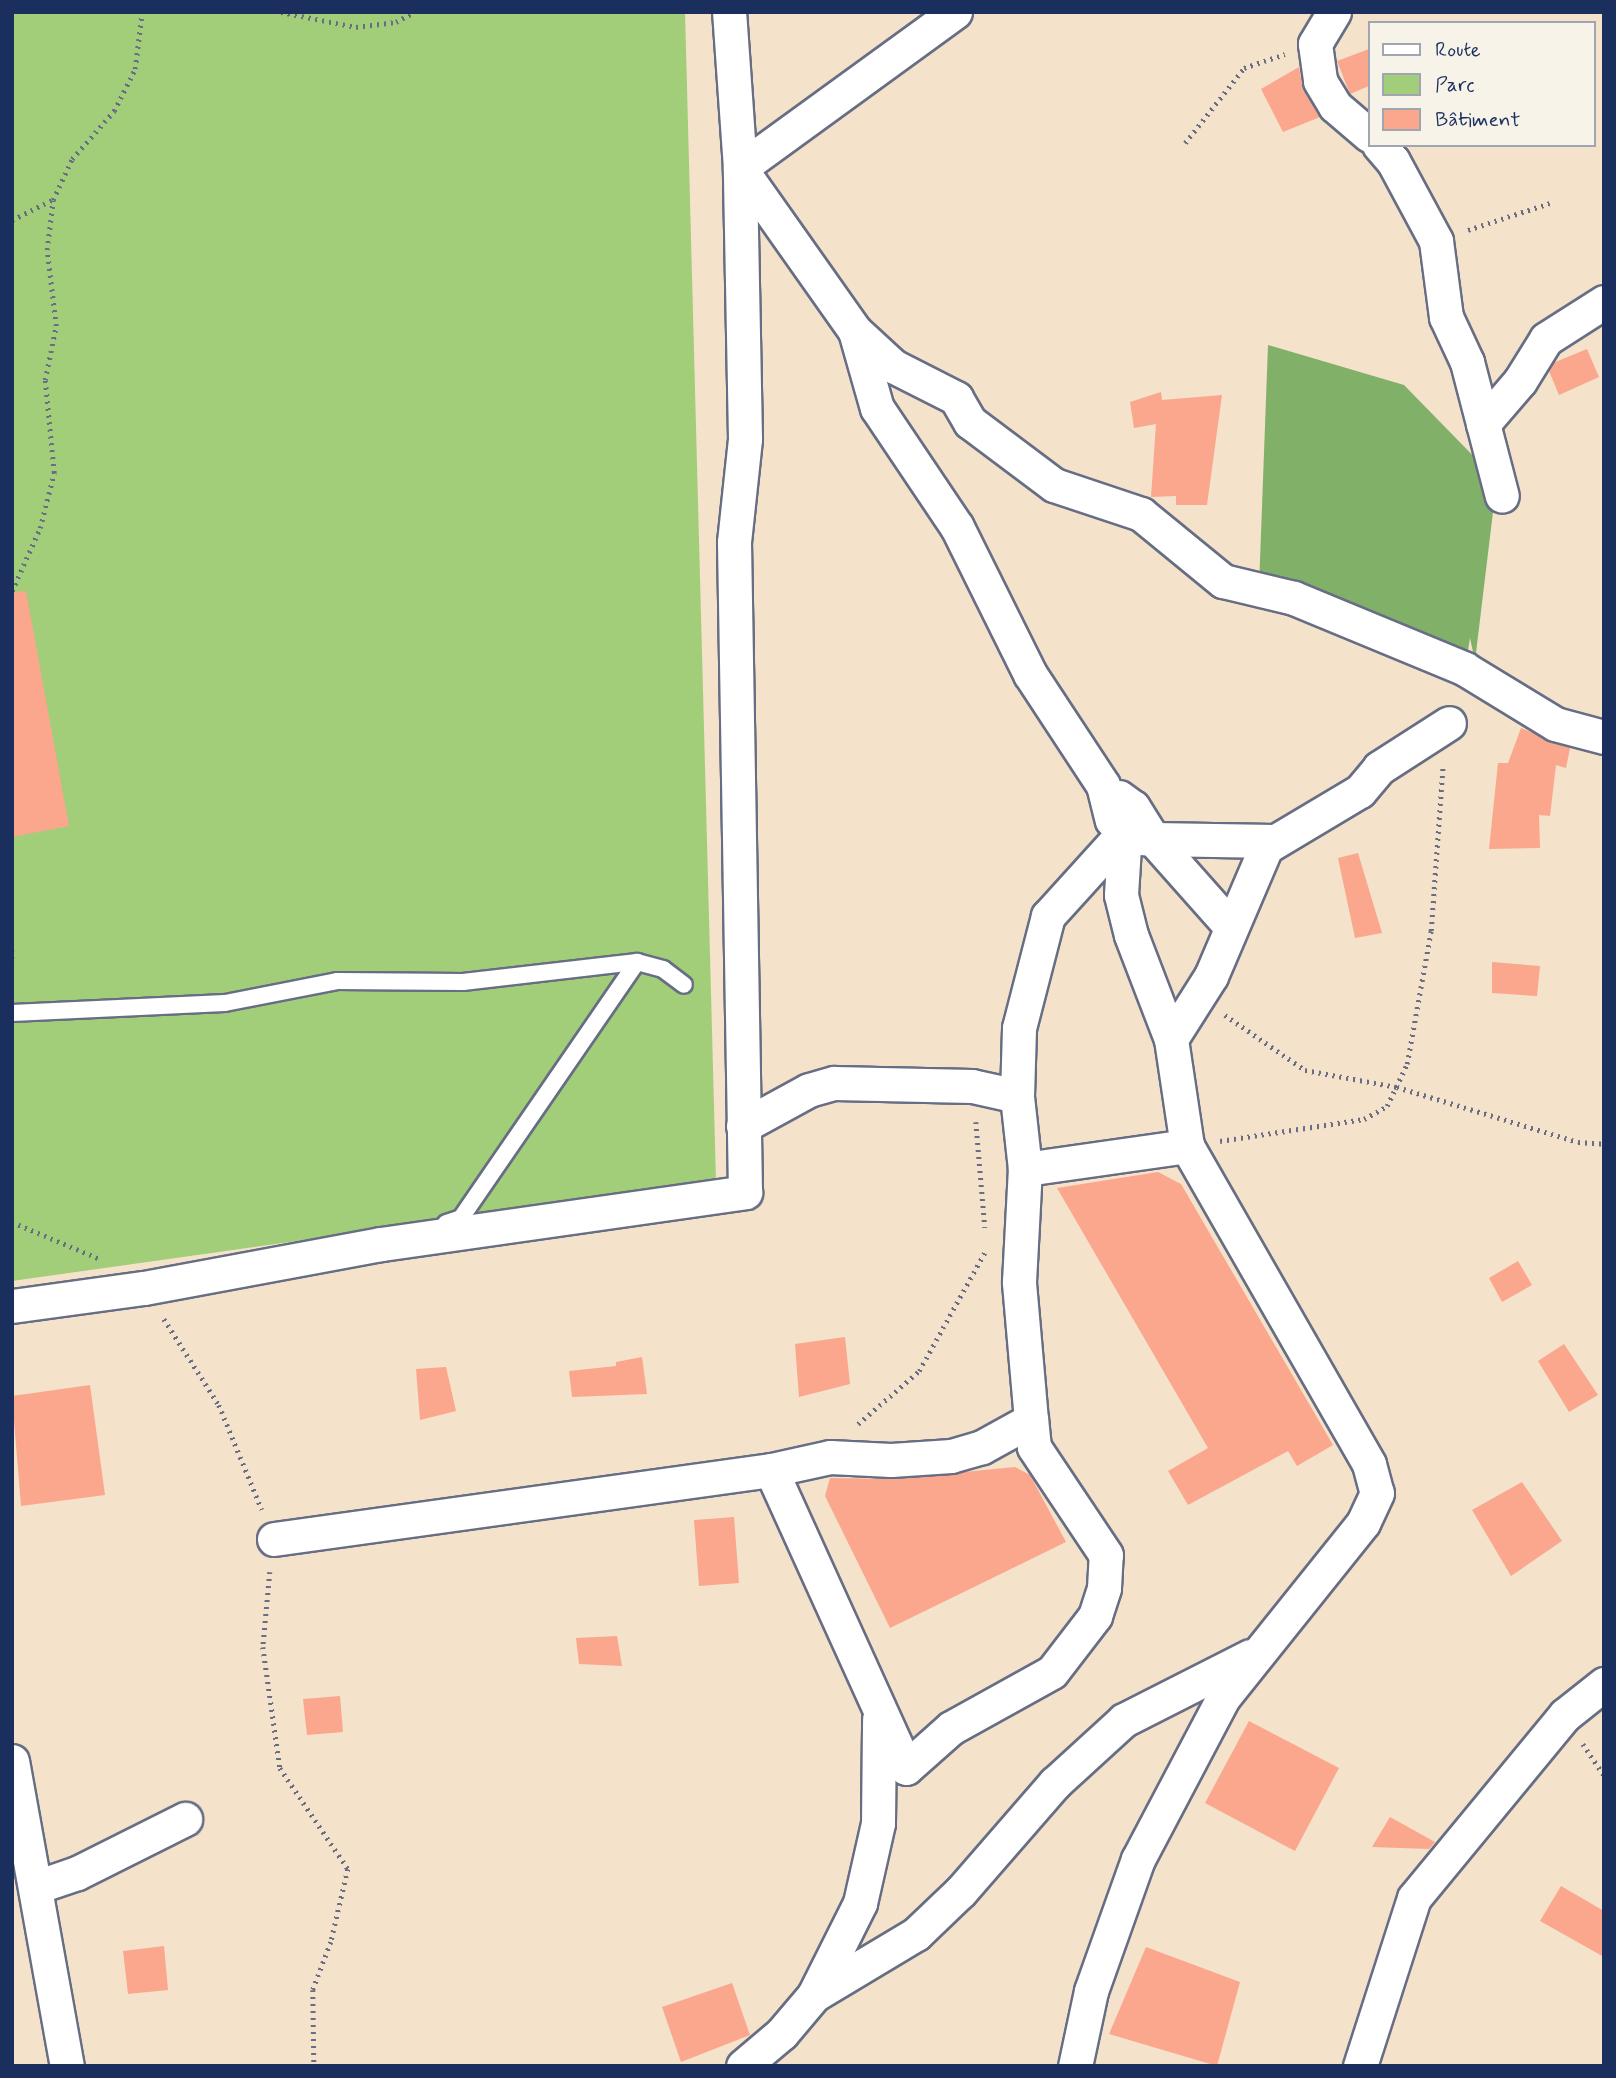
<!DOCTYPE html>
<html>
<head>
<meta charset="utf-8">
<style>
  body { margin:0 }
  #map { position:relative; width:1616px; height:2078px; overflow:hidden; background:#f4e2cb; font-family:Mynerve,sans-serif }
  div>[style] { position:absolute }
  .green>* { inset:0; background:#a2cd79 }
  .forest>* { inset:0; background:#81b069 }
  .building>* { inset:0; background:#fba78d }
  .path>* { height:4.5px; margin-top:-2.25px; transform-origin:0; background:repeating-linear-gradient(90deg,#676e84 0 2px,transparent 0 7px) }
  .roads { filter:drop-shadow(2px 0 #676e84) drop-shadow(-2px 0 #676e84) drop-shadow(0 2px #676e84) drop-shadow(0 -2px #676e84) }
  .service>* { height:16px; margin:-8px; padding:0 8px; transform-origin:8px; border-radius:8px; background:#fff }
  .minor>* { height:33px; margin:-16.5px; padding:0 16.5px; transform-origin:16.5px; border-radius:16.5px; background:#fff }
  span { translate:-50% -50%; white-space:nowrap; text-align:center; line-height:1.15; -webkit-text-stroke:5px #f7f3e8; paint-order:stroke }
  .frame { position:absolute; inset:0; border:14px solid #1b2f5e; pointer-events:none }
  .legend { position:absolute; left:1368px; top:21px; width:228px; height:126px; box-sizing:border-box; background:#f7f3e8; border:2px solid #9fa5b1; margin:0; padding:9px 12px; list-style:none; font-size:21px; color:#1b2f5e }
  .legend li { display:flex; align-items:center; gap:14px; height:35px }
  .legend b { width:35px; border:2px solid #9fa5b1 }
</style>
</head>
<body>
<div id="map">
  <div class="green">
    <div style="clip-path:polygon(12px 12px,685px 12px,716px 1182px,12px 1281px)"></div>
  </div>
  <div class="forest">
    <div style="clip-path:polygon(1268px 345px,1404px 385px,1487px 470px,1493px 512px,1475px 661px,1470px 638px,1465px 669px,1259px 587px)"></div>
  </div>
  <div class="building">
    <div style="clip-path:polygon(1369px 49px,1369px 86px,1350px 94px,1337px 61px)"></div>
    <div style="clip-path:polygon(1299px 67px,1303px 90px,1320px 117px,1283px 132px,1261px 89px)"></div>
    <div style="clip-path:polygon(1587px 349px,1599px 377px,1559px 395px,1549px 371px,1553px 363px)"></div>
    <div style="clip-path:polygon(1161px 392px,1162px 400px,1222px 395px,1207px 505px,1176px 505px,1176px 496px,1151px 497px,1156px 424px,1134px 428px,1130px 402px)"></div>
    <div style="clip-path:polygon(26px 591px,69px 826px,12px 837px,12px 592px)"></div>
    <div style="clip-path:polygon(1521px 728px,1570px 748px,1566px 768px,1556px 765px,1550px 816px,1539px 815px,1540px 848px,1489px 849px,1498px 763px,1508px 763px)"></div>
    <div style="clip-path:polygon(1358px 853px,1382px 933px,1355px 938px,1338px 858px)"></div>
    <div style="clip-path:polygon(1492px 962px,1540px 966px,1537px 996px,1492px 993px)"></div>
    <div style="clip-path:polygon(1158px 1172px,1181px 1184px,1333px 1445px,1297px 1466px,1288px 1451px,1188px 1505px,1168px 1471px,1208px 1448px,1057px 1188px)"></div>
    <div style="clip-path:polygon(1518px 1261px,1532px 1285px,1502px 1302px,1489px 1278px)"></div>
    <div style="clip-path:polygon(845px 1337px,850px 1384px,799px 1397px,795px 1344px)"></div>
    <div style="clip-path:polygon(1564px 1344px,1598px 1395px,1569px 1412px,1538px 1361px)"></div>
    <div style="clip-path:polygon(642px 1357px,647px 1394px,572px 1397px,569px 1371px,616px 1366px,616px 1362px)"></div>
    <div style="clip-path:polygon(446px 1367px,456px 1411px,420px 1420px,416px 1369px)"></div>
    <div style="clip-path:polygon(90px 1385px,105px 1495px,21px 1506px,12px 1396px)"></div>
    <div style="clip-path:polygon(1015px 1467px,1030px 1475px,1066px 1542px,890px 1628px,825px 1496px,830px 1478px,892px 1479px)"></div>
    <div style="clip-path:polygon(1522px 1482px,1562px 1541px,1511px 1576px,1472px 1510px)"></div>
    <div style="clip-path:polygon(734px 1517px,739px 1583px,699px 1586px,694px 1520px)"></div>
    <div style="clip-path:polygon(617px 1636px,622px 1666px,579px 1664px,576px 1638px)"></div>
    <div style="clip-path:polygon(340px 1696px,343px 1732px,307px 1735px,303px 1699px)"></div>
    <div style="clip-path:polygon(1249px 1721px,1339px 1768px,1295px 1851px,1205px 1803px)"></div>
    <div style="clip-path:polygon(1390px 1817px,1435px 1842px,1429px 1849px,1372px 1847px)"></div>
    <div style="clip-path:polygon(1561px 1886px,1604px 1911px,1604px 1957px,1540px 1921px)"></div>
    <div style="clip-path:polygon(164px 1946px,168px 1990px,128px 1994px,123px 1951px)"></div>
    <div style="clip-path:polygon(1146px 1947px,1240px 1982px,1217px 2066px,1109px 2034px)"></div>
    <div style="clip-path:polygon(732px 1983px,750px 2035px,681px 2062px,662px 2007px)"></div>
  </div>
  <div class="path">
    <div style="left:281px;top:12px;width:76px;rotate:11.3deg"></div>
    <div style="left:356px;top:27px;width:40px;rotate:-7.1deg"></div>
    <div style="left:396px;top:22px;width:21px;rotate:-29deg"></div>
    <div style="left:1185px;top:143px;width:95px;rotate:-51.8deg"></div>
    <div style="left:1244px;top:68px;width:43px;rotate:-18.9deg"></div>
    <div style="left:12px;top:220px;width:45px;rotate:-26.6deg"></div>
    <div style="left:1468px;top:230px;width:86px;rotate:-18.2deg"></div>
    <div style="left:12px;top:591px;width:69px;rotate:-66deg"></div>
    <div style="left:40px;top:528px;width:57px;rotate:-75.7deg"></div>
    <div style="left:54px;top:473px;width:93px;rotate:-95.5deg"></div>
    <div style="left:45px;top:380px;width:55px;rotate:-78.5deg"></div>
    <div style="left:56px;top:326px;width:77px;rotate:-96.8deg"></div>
    <div style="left:47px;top:250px;width:50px;rotate:-83.2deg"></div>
    <div style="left:53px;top:200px;width:45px;rotate:-65.1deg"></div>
    <div style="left:72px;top:159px;width:64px;rotate:-48.8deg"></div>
    <div style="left:114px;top:111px;width:47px;rotate:-63.4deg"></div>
    <div style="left:135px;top:69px;width:57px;rotate:-83deg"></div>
    <div style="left:12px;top:950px;width:14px;rotate:90deg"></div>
    <div style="left:1225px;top:1015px;width:97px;rotate:34.5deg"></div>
    <div style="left:1305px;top:1070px;width:94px;rotate:10.5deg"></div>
    <div style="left:1397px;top:1087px;width:189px;rotate:16.9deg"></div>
    <div style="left:1578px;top:1142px;width:26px;rotate:4deg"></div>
    <div style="left:976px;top:1122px;width:106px;rotate:85.1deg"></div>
    <div style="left:1220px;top:1141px;width:146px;rotate:-8.7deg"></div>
    <div style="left:1364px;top:1119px;width:26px;rotate:-29deg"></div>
    <div style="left:1387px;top:1106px;width:47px;rotate:-64.5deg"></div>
    <div style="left:1407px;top:1064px;width:135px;rotate:-79.8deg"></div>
    <div style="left:1431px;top:931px;width:166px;rotate:-85.9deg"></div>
    <div style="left:12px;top:1222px;width:95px;rotate:22.8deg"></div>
    <div style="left:164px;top:1319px;width:102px;rotate:57.4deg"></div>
    <div style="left:219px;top:1405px;width:113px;rotate:67.7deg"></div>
    <div style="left:858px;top:1424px;width:81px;rotate:-41deg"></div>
    <div style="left:919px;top:1371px;width:138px;rotate:-61deg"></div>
    <div style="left:270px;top:1572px;width:75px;rotate:95.3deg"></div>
    <div style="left:263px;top:1647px;width:122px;rotate:82deg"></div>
    <div style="left:280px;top:1768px;width:122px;rotate:56deg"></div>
    <div style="left:348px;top:1869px;width:75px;rotate:103.1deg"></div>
    <div style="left:331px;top:1942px;width:51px;rotate:110.6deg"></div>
    <div style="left:313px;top:1990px;width:76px;rotate:89.2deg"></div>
    <div style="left:1583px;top:1744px;width:37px;rotate:56deg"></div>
  </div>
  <div class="roads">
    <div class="service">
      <div style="left:12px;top:1013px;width:213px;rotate:-2.7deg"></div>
      <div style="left:225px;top:1003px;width:114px;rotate:-11.1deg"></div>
      <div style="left:337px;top:981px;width:126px;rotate:0.5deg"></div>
      <div style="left:463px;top:982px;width:175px;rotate:-6.6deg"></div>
      <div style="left:637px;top:962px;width:27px;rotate:15deg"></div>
      <div style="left:663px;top:969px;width:26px;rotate:37deg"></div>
      <div style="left:446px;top:1223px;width:16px;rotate:-18deg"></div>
      <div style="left:461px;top:1218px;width:311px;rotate:-55.5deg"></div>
    </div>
    <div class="minor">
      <div style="left:955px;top:12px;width:266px;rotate:144deg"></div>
      <div style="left:740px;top:168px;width:199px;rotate:54.8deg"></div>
      <div style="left:855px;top:331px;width:52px;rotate:42.6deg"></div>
      <div style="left:893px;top:366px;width:71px;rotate:26.9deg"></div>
      <div style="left:956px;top:398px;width:28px;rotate:60deg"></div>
      <div style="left:970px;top:422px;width:105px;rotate:36.9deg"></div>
      <div style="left:1054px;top:485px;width:92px;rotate:18.4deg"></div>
      <div style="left:1141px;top:514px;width:106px;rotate:39.3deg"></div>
      <div style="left:1223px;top:581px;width:73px;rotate:13.5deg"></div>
      <div style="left:1294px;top:598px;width:185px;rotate:22.5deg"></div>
      <div style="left:1465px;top:669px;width:105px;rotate:31.4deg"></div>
      <div style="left:1555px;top:724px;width:51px;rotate:14.9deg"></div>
      <div style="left:1334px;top:12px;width:37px;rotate:121deg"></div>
      <div style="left:1315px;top:44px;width:37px;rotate:82deg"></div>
      <div style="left:1320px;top:81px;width:29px;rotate:59deg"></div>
      <div style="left:1335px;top:106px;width:45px;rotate:40.5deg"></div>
      <div style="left:1379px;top:145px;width:21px;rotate:49deg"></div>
      <div style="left:1393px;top:161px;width:91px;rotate:61.7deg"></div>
      <div style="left:1436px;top:241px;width:77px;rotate:82.5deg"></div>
      <div style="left:1446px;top:317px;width:50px;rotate:65deg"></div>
      <div style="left:1467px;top:362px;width:138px;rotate:75.4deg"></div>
      <div style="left:855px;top:331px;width:80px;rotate:74.1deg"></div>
      <div style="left:877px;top:408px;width:143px;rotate:56.1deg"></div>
      <div style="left:957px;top:527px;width:164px;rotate:63.6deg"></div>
      <div style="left:1030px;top:674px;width:133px;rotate:56.7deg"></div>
      <div style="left:1103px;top:785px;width:36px;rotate:76deg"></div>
      <div style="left:1112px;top:820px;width:17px;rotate:40deg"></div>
      <div style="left:1125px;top:831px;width:64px;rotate:93.6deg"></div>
      <div style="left:1121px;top:895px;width:41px;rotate:76deg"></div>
      <div style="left:1131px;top:935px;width:111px;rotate:69deg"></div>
      <div style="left:1171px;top:1039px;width:108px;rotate:81.5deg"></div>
      <div style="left:1187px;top:1146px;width:366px;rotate:60.2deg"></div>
      <div style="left:1369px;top:1464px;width:30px;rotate:75deg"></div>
      <div style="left:1377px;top:1493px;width:33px;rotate:115deg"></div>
      <div style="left:1363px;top:1523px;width:224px;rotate:128.7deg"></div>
      <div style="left:1223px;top:1698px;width:182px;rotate:117.8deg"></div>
      <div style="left:1138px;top:1859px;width:140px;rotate:109.6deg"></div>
      <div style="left:1091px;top:1991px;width:77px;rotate:102deg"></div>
      <div style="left:1483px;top:424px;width:57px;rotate:-49.3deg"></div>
      <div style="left:1520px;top:381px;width:49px;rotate:-58.2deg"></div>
      <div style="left:1546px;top:339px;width:69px;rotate:-32.5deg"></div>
      <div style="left:1119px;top:797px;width:17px;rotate:36deg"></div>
      <div style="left:1133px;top:807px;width:38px;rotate:58deg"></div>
      <div style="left:1153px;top:839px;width:121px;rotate:0.9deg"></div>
      <div style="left:1140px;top:838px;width:13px;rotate:4deg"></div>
      <div style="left:1153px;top:839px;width:118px;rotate:48.4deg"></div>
      <div style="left:1171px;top:1039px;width:75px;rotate:-57.6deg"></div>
      <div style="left:1211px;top:976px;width:140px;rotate:-66.9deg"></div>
      <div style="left:1266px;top:847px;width:109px;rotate:-30.8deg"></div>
      <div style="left:1360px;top:791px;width:30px;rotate:-50deg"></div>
      <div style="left:1379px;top:768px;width:83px;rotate:-32.7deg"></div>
      <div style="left:743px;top:1126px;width:75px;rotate:-28.6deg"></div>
      <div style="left:809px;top:1090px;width:26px;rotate:-16deg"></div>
      <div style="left:834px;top:1083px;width:138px;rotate:1.2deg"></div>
      <div style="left:972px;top:1086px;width:46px;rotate:12.5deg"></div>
      <div style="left:1025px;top:1169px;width:164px;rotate:-8.1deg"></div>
      <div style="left:12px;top:1306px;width:133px;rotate:-7.8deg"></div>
      <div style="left:144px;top:1288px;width:241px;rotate:-10.5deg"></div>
      <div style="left:381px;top:1244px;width:368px;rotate:-8.1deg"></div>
      <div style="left:745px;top:1192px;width:650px;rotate:-90.97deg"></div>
      <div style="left:734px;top:542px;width:104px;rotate:-83.9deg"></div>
      <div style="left:745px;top:439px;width:271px;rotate:-91.1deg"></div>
      <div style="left:740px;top:168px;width:156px;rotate:-94deg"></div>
      <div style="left:771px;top:1470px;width:327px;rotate:65.6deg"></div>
      <div style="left:906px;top:1768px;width:60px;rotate:-41.6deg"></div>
      <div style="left:951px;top:1728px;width:115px;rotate:-29deg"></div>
      <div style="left:1052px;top:1672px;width:71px;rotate:-52.5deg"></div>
      <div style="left:1095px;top:1616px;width:29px;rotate:-72deg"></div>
      <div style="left:1104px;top:1588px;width:33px;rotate:-87deg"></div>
      <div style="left:1106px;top:1555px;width:130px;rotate:-123.7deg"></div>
      <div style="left:1034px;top:1447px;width:27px;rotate:-96deg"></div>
      <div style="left:1031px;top:1420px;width:139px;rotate:-95deg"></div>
      <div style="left:1019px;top:1282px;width:113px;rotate:-87deg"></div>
      <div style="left:1025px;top:1169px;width:73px;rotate:-96.3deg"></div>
      <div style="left:1017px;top:1096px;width:68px;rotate:-88.3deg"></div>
      <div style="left:1019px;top:1028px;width:116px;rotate:-75.5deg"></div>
      <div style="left:1048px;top:916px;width:115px;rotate:-47.8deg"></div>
      <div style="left:274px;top:1539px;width:502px;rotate:-7.9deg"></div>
      <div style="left:771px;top:1470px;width:60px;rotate:-12.4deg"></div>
      <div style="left:830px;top:1457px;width:61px;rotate:2.8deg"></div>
      <div style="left:891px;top:1460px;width:60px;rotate:-3.8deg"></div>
      <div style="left:951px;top:1456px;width:32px;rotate:-16deg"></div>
      <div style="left:982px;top:1447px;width:56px;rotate:-28.9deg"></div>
      <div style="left:12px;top:1761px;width:310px;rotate:79.8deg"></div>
      <div style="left:36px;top:1887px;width:43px;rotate:-18.9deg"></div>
      <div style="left:77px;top:1873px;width:121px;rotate:-26.6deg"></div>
      <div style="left:814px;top:1995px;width:119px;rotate:-30.9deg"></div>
      <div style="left:916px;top:1934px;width:62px;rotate:-43.7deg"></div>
      <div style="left:961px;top:1891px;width:143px;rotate:-49deg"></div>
      <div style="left:1055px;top:1783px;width:93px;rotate:-42.4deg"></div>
      <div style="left:1124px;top:1720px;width:141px;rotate:-26.9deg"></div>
      <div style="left:743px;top:2066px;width:51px;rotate:-40.2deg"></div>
      <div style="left:782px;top:2033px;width:50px;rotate:-49.9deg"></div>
      <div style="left:814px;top:1995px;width:103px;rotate:-63.4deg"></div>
      <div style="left:860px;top:1903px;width:82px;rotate:-77.3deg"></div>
      <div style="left:878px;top:1823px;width:104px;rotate:-89.4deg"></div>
      <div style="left:1360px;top:2066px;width:176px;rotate:-72.2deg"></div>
      <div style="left:1414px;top:1898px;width:237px;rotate:-50.5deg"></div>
      <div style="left:1565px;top:1715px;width:50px;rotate:-38.5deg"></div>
    </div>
  </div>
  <div class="frame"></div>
  <ul class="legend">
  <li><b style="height:9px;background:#fff"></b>Route</li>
  <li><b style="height:19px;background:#a2cd79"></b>Parc</li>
  <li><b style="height:19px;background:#fba78d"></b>Bâtiment</li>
  </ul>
</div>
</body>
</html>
